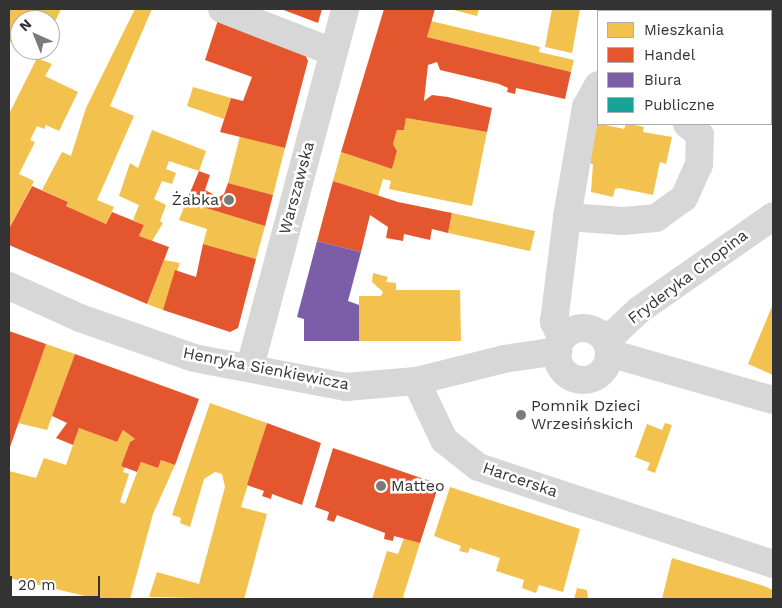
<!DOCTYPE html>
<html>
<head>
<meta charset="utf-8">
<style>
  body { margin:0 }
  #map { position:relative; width:782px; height:608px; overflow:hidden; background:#fff; font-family:"Work Sans",sans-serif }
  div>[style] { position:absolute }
  .homes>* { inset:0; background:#f2c14e }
  .shops>* { inset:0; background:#e4572e }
  .offices>* { inset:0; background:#7b5ea7 }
  .public>* { inset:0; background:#17a398 }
  .street>* { height:28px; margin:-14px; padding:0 14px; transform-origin:14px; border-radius:14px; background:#d7d7d7 }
  .street>.ring { margin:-14px; padding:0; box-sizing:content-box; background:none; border:28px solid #d7d7d7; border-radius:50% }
  .dots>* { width:14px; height:14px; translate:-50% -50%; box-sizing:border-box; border:2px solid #fff; border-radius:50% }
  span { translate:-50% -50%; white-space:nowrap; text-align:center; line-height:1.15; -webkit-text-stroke:5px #fff; paint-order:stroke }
  .street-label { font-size:16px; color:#333 }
  .poi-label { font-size:16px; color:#333 }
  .right { translate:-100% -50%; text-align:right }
  .left { translate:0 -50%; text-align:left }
  .frame { position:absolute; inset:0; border:10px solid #333; pointer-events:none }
  .legend { position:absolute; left:597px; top:10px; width:175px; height:115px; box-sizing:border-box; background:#fff; border:1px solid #adadad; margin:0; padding:6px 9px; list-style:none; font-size:15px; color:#333 }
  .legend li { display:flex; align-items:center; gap:10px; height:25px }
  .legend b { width:25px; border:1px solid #adadad }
  .north { position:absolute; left:10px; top:10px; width:50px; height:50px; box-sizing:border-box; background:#fff; border:1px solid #adadad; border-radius:50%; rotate:316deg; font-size:14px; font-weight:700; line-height:20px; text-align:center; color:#333 }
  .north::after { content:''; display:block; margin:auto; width:18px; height:22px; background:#7a7a7a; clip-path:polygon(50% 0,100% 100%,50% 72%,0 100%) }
  .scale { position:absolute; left:10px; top:576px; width:90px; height:22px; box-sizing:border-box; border:2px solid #333; border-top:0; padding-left:6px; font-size:15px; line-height:18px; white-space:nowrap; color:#333; -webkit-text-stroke:4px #fff; paint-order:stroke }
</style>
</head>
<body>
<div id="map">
  <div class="homes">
    <div style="clip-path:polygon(9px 9px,61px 9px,53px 26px,50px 20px,39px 20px,24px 13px,9px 45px)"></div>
    <div style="clip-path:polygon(135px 9px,152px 9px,110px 106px,134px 116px,97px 200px,114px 207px,106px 224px,66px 206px,68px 202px,42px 190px,62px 152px,71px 156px,86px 108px)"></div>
    <div style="clip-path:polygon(450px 9px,479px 9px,477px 16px)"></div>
    <div style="clip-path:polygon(552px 9px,580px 9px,572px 53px,545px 47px)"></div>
    <div style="clip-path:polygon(431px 21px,540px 47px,539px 52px,574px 60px,571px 72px,427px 37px)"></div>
    <div style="clip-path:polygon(37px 58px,52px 64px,45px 76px,78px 92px,59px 131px,46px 125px,44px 129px,37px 126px,30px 140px,35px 142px,19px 174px,34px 181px,9px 229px,9px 114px)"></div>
    <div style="clip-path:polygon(193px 87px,231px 98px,224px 119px,187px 106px)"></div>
    <div style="clip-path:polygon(406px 118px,487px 132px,472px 206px,389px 189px,391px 181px,383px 179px,378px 196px,333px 181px,341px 152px,392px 169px,397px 151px,393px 144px,397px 130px,404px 130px)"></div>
    <div style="clip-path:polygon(592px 122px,624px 129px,626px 124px,630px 124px,644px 127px,643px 132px,672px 137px,666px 164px,660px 162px,653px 195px,619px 188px,615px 189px,613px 197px,591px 192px,593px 164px,585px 162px)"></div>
    <div style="clip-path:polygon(152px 130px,206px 151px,199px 171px,169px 161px,166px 169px,176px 173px,172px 184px,162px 181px,154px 199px,166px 205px,160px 221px,163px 223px,152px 241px,139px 236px,144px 225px,133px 220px,139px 205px,119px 196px,130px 163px,138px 168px)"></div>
    <div style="clip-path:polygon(240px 136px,285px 148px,273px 195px,228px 183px)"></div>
    <div style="clip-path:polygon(186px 202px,265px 226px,256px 259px,203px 244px,207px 229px,179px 220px)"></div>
    <div style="clip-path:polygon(452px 213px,535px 231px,530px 251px,448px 233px)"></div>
    <div style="clip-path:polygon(164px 260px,180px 263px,163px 310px,147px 304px)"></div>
    <div style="clip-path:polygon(373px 273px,388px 277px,386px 282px,396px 283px,396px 290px,460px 290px,461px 341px,359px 341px,359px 296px,381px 296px,383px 292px,372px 282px)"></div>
    <div style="clip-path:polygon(773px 304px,773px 375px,748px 364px)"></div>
    <div style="clip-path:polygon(46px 344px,75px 354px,47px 430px,18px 423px)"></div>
    <div style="clip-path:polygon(210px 403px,267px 423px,241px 507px,267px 514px,244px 599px,149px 597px,157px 572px,199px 584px,225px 487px,222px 474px,215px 472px,204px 479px,190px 527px,180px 523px,181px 518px,172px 515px)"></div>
    <div style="clip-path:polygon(665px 423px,672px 425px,655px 473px,647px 470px,650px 463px,635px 457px,647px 424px,662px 430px)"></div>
    <div style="clip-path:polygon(79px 428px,117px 442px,123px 430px,135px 439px,130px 442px,121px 466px,125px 467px,123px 472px,129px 474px,120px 502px,125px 504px,141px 462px,158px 468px,161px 460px,175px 465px,153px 514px,130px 599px,98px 599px,9px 578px,9px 471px,36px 478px,44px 458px,66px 465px)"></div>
    <div style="clip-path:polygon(450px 487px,580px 529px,563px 592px,539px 585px,536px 593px,522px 588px,524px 580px,496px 571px,500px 558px,470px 548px,468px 553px,459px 551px,461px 546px,434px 536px)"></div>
    <div style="clip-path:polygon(404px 538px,420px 543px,403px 597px,407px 599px,372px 599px,387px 551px,398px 554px)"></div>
    <div style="clip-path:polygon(672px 558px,764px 586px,773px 590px,773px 599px,662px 599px)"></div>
    <div style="clip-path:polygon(577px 588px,587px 590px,588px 599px,574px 599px)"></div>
  </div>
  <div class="shops">
    <div style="clip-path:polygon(281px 9px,322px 9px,318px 23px)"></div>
    <div style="clip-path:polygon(384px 9px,435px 9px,427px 37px,571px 72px,565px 99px,516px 88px,515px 94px,507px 92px,508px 88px,499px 84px,440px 70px,437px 62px,428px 65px,424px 101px,432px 95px,448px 97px,492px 108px,487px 132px,406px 118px,404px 130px,397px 130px,393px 144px,397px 151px,392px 169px,341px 152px)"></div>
    <div style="clip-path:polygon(218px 20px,304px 52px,308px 61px,285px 148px,220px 132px,231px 98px,243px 101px,252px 77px,205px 60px)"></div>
    <div style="clip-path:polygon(199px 171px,210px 175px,205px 190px,219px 197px,224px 194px,228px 183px,273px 195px,265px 226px,186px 202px)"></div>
    <div style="clip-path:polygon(333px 181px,398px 202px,452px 213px,448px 233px,432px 229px,430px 240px,404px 234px,403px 241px,386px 238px,388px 227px,370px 215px,361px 252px,317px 241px)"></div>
    <div style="clip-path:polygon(32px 186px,68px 202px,66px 206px,106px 224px,112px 212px,144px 225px,139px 236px,169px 247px,147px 304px,9px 245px,9px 229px)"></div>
    <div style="clip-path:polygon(203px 244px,256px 259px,238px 328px,230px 332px,163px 310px,175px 270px,196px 277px)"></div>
    <div style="clip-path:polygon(9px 331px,46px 344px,9px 450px)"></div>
    <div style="clip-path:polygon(75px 354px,199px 399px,175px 465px,161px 460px,158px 468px,141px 462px,137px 472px,121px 466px,130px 442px,135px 439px,123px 430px,117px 442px,79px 428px,73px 445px,56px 438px,67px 423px,52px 416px)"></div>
    <div style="clip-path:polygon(267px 423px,321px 443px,302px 505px,272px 494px,271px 499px,262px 496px,264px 491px,247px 485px)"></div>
    <div style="clip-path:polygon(333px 448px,439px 484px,420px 543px,394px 536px,393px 541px,384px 539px,385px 533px,337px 515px,334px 522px,327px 520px,329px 512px,315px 507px)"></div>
  </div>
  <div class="offices">
    <div style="clip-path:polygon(317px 241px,361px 252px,348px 301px,359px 305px,359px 341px,304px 341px,304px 319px,297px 317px)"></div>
  </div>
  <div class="public">
    <div style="clip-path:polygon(773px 36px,773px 108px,771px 109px,771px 38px)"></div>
  </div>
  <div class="street">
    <div style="left:222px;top:9px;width:119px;rotate:21.2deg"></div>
    <div style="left:632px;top:11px;width:2px;rotate:-63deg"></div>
    <div style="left:567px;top:217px;width:56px;rotate:4.1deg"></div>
    <div style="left:623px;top:221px;width:33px;rotate:-5deg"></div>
    <div style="left:656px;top:218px;width:34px;rotate:-36deg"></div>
    <div style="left:684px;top:198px;width:36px;rotate:-66deg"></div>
    <div style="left:699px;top:165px;width:30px;rotate:-88deg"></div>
    <div style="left:700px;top:135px;width:17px;rotate:-140deg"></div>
    <div style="left:9px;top:286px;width:78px;rotate:24.3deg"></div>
    <div style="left:80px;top:318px;width:121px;rotate:19.3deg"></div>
    <div style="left:194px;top:358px;width:155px;rotate:10.8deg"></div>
    <div style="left:346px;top:387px;width:70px;rotate:-4.9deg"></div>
    <div style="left:416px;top:381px;width:91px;rotate:-14deg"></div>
    <div style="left:504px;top:359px;width:55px;rotate:-8.4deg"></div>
    <div class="ring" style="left:557px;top:328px;width:24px;height:24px"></div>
    <div style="left:562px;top:339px;width:19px;rotate:-115deg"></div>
    <div style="left:554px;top:322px;width:106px;rotate:-82.9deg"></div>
    <div style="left:567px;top:217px;width:112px;rotate:-80.2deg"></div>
    <div style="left:586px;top:107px;width:25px;rotate:-61deg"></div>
    <div style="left:606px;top:341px;width:45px;rotate:-43.2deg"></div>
    <div style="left:639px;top:310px;width:164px;rotate:-35deg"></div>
    <div style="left:609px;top:353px;width:171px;rotate:16deg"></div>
    <div style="left:250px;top:367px;width:370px;rotate:-75.1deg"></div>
    <div style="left:416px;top:381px;width:65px;rotate:64.6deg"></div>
    <div style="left:444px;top:440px;width:43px;rotate:38.5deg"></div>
    <div style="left:478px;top:467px;width:311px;rotate:18.2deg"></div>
  </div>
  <div class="dots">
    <div style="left:229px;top:200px;background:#7a7a7a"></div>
    <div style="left:521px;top:415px;background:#7a7a7a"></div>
    <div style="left:381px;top:486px;background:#7a7a7a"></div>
  </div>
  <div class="street-label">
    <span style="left:297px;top:188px;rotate:-75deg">Warszawska</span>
    <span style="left:688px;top:277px;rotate:-37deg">Fryderyka Chopina</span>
    <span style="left:266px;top:369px;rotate:11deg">Henryka Sienkiewicza</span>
    <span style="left:520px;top:480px;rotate:19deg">Harcerska</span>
  </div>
  <div class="poi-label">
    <span class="right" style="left:219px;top:200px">Żabka</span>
    <span class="left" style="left:531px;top:415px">Pomnik Dzieci<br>Wrzesińskich</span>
    <span class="left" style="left:391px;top:486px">Matteo</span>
  </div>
  <div class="frame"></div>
  <ul class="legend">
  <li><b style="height:14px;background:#f2c14e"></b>Mieszkania</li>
  <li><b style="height:14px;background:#e4572e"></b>Handel</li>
  <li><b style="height:14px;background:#7b5ea7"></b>Biura</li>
  <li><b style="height:14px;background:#17a398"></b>Publiczne</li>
  </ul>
  <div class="north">N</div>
  <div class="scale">20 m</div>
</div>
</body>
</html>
